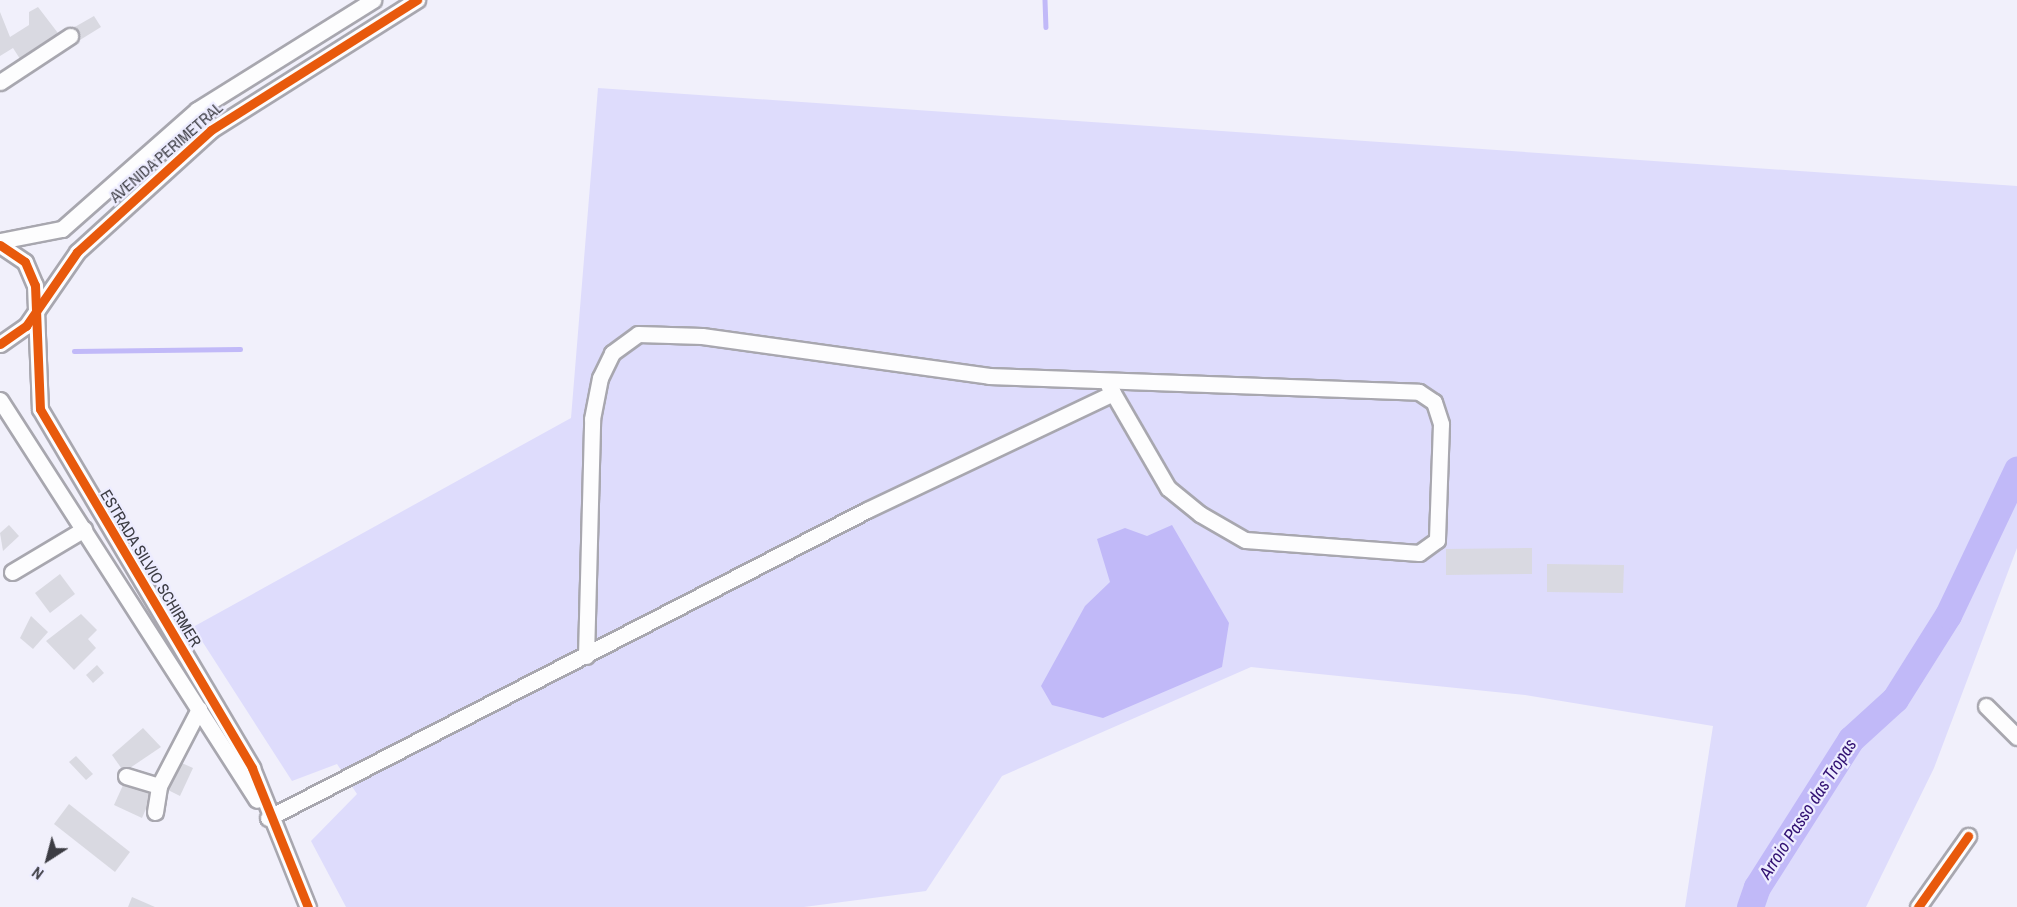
<!DOCTYPE html>
<html>
<head>
<meta charset="utf-8">
<style>
  body { margin:0 }
  #map { position:relative; width:2017px; height:907px; overflow:hidden; background:#f1f0fb; font-family:"Archivo Narrow",sans-serif }
  div>[style] { position:absolute }
  .green>* { inset:0; background:#dedcfc }
  .water>* { inset:0; background:#c1b9f8 }
  .stream>* { height:4.5px; margin:-2.25px; padding:0 2.25px; transform-origin:2.25px; border-radius:2.25px; background:#c1b9f8 }
  .river>* { height:27px; margin:-13.5px; padding:0 13.5px; transform-origin:13.5px; border-radius:13.5px; background:#c1b9f8 }
  .building>* { inset:0; background:#d9d9e1 }
  .roads { filter:drop-shadow(2px 0 #a8a7af) drop-shadow(-2px 0 #a8a7af) drop-shadow(0 2px #a8a7af) drop-shadow(0 -2px #a8a7af) }
  .minor>* { height:15px; margin:-7.5px; padding:0 7.5px; transform-origin:7.5px; border-radius:7.5px; background:#fdfdfe }
  .cycleway>* { height:9px; margin:-4.5px; padding:0 4.5px; transform-origin:4.5px; border-radius:4.5px; background:#e8590c }
  span { translate:-50% -50%; white-space:nowrap; text-align:center; line-height:1.15; -webkit-text-stroke:4.5px #edecff; paint-order:stroke }
  .street-label { font-size:16px; color:#3c3c43 }
  .water-label { font-size:18px; color:#311072; font-style:italic }
  .north { position:absolute; left:18px; top:829px; width:60px; height:60px; -webkit-text-stroke:4px #edecff; paint-order:stroke; rotate:216deg; font-size:16px; font-weight:700; line-height:24px; text-align:center; color:#3c3c43 }
  .north::after { content:''; display:block; margin:auto; width:21px; height:27px; background:#3c3c43; clip-path:polygon(50% 0,100% 100%,50% 72%,0 100%) }
</style>
</head>
<body>
<div id="map">
  <div class="green">
    <div style="clip-path:polygon(598px 88px,2017px 186px,2017px 548px,1934px 768px,1866px 907px,1685px 907px,1713px 726px,1525px 695px,1251px 667px,1002px 776px,926px 891px,804px 907px,346px 907px,311px 841px,357px 794px,337px 764px,292px 781px,193px 627px,571px 418px)"></div>
  </div>
  <div class="water">
    <div style="clip-path:polygon(1172px 525px,1229px 623px,1222px 667px,1103px 718px,1052px 705px,1041px 686px,1085px 606px,1110px 582px,1097px 539px,1125px 528px,1147px 536px)"></div>
  </div>
  <div class="stream">
    <div style="left:1045px;top:0;width:27px;rotate:88deg"></div>
    <div style="left:74px;top:351px;width:166px;rotate:-0.7deg"></div>
  </div>
  <div class="river">
    <div style="left:1750px;top:907px;width:21px;rotate:-71deg"></div>
    <div style="left:1757px;top:887px;width:175px;rotate:-57.6deg"></div>
    <div style="left:1851px;top:739px;width:59px;rotate:-42.3deg"></div>
    <div style="left:1895px;top:699px;width:99px;rotate:-57.8deg"></div>
    <div style="left:1948px;top:615px;width:161px;rotate:-64.6deg"></div>
  </div>
  <div class="building">
    <div style="clip-path:polygon(38px 7px,61px 37px,22px 62px,13px 48px,0 56px,0 12px,10px 37px,29px 25px,29px 12px)"></div>
    <div style="clip-path:polygon(94px 16px,101px 27px,80px 40px,73px 28px)"></div>
    <div style="clip-path:polygon(9px 525px,19px 536px,3px 551px,0 533px)"></div>
    <div style="clip-path:polygon(1532px 548px,1532px 574px,1446px 575px,1446px 549px)"></div>
    <div style="clip-path:polygon(1547px 564px,1624px 565px,1623px 593px,1547px 592px)"></div>
    <div style="clip-path:polygon(60px 574px,75px 594px,50px 613px,35px 593px)"></div>
    <div style="clip-path:polygon(81px 614px,97px 630px,88px 639px,96px 648px,74px 670px,46px 641px)"></div>
    <div style="clip-path:polygon(31px 616px,48px 632px,33px 649px,20px 638px)"></div>
    <div style="clip-path:polygon(97px 665px,104px 673px,93px 683px,86px 675px)"></div>
    <div style="clip-path:polygon(143px 728px,161px 747px,124px 772px,112px 755px)"></div>
    <div style="clip-path:polygon(76px 756px,93px 774px,86px 780px,69px 762px)"></div>
    <div style="clip-path:polygon(175px 760px,193px 768px,180px 796px,162px 787px)"></div>
    <div style="clip-path:polygon(124px 783px,152px 795px,142px 818px,114px 805px)"></div>
    <div style="clip-path:polygon(69px 804px,130px 852px,115px 872px,54px 824px)"></div>
    <div style="clip-path:polygon(132px 897px,155px 907px,128px 907px)"></div>
  </div>
  <div class="roads">
    <div class="minor">
      <div style="left:0;top:82px;width:84px;rotate:-33.3deg"></div>
      <div style="left:0;top:241px;width:63px;rotate:-11deg"></div>
      <div style="left:62px;top:229px;width:180px;rotate:-41.4deg"></div>
      <div style="left:197px;top:110px;width:208px;rotate:-32deg"></div>
      <div style="left:0;top:245px;width:30px;rotate:34deg"></div>
      <div style="left:25px;top:262px;width:25px;rotate:67deg"></div>
      <div style="left:35px;top:285px;width:124px;rotate:87.7deg"></div>
      <div style="left:40px;top:409px;width:417px;rotate:59.4deg"></div>
      <div style="left:252px;top:768px;width:150px;rotate:68.1deg"></div>
      <div style="left:0;top:344px;width:32px;rotate:-35deg"></div>
      <div style="left:26px;top:326px;width:90px;rotate:-55.4deg"></div>
      <div style="left:77px;top:252px;width:181px;rotate:-42.3deg"></div>
      <div style="left:211px;top:130px;width:244px;rotate:-32.3deg"></div>
      <div style="left:0;top:400px;width:475px;rotate:57.3deg"></div>
      <div style="left:12px;top:572px;width:84px;rotate:-30.8deg"></div>
      <div style="left:586px;top:656px;width:237px;rotate:-88.5deg"></div>
      <div style="left:592px;top:419px;width:42px;rotate:-79deg"></div>
      <div style="left:600px;top:378px;width:28px;rotate:-64deg"></div>
      <div style="left:612px;top:353px;width:32px;rotate:-36deg"></div>
      <div style="left:638px;top:334px;width:64px;rotate:1.8deg"></div>
      <div style="left:702px;top:336px;width:290px;rotate:7.9deg"></div>
      <div style="left:989px;top:376px;width:430px;rotate:2.1deg"></div>
      <div style="left:1419px;top:392px;width:18px;rotate:34deg"></div>
      <div style="left:1434px;top:402px;width:23px;rotate:72deg"></div>
      <div style="left:1441px;top:424px;width:116px;rotate:92deg"></div>
      <div style="left:1437px;top:540px;width:22px;rotate:144deg"></div>
      <div style="left:1419px;top:553px;width:174px;rotate:-175.7deg"></div>
      <div style="left:1245px;top:540px;width:52px;rotate:-150deg"></div>
      <div style="left:1200px;top:514px;width:41px;rotate:-140.9deg"></div>
      <div style="left:1168px;top:488px;width:110px;rotate:-120.1deg"></div>
      <div style="left:1986px;top:706px;width:44px;rotate:45deg"></div>
      <div style="left:126px;top:776px;width:34px;rotate:17deg"></div>
      <div style="left:155px;top:812px;width:26px;rotate:-81deg"></div>
      <div style="left:159px;top:786px;width:87px;rotate:-62.5deg"></div>
      <div style="left:268px;top:818px;width:674px;rotate:-27.21deg"></div>
      <div style="left:867px;top:510px;width:272px;rotate:-25.4deg"></div>
      <div style="left:1113px;top:393px;width:9px;rotate:-122deg"></div>
      <div style="left:1918px;top:907px;width:87px;rotate:-54.8deg"></div>
    </div>
  </div>
  <div class="cycleway">
    <div style="left:0;top:245px;width:30px;rotate:34deg"></div>
    <div style="left:25px;top:262px;width:25px;rotate:67deg"></div>
    <div style="left:35px;top:285px;width:124px;rotate:87.7deg"></div>
    <div style="left:40px;top:409px;width:417px;rotate:59.4deg"></div>
    <div style="left:252px;top:768px;width:150px;rotate:68.1deg"></div>
    <div style="left:0;top:344px;width:32px;rotate:-35deg"></div>
    <div style="left:26px;top:326px;width:90px;rotate:-55.4deg"></div>
    <div style="left:77px;top:252px;width:181px;rotate:-42.3deg"></div>
    <div style="left:211px;top:130px;width:244px;rotate:-32.3deg"></div>
    <div style="left:1918px;top:907px;width:87px;rotate:-54.8deg"></div>
  </div>
  <div class="street-label">
    <span style="left:166px;top:152px;rotate:-41deg">AVENIDA PERIMETRAL</span>
    <span style="left:151px;top:568px;rotate:59deg">ESTRADA SILVIO SCHIRMER</span>
  </div>
  <div class="water-label">
    <span style="left:1808px;top:809px;rotate:-57deg">Arroio Passo das Tropas</span>
  </div>
  <div class="north">N</div>
</div>
</body>
</html>
